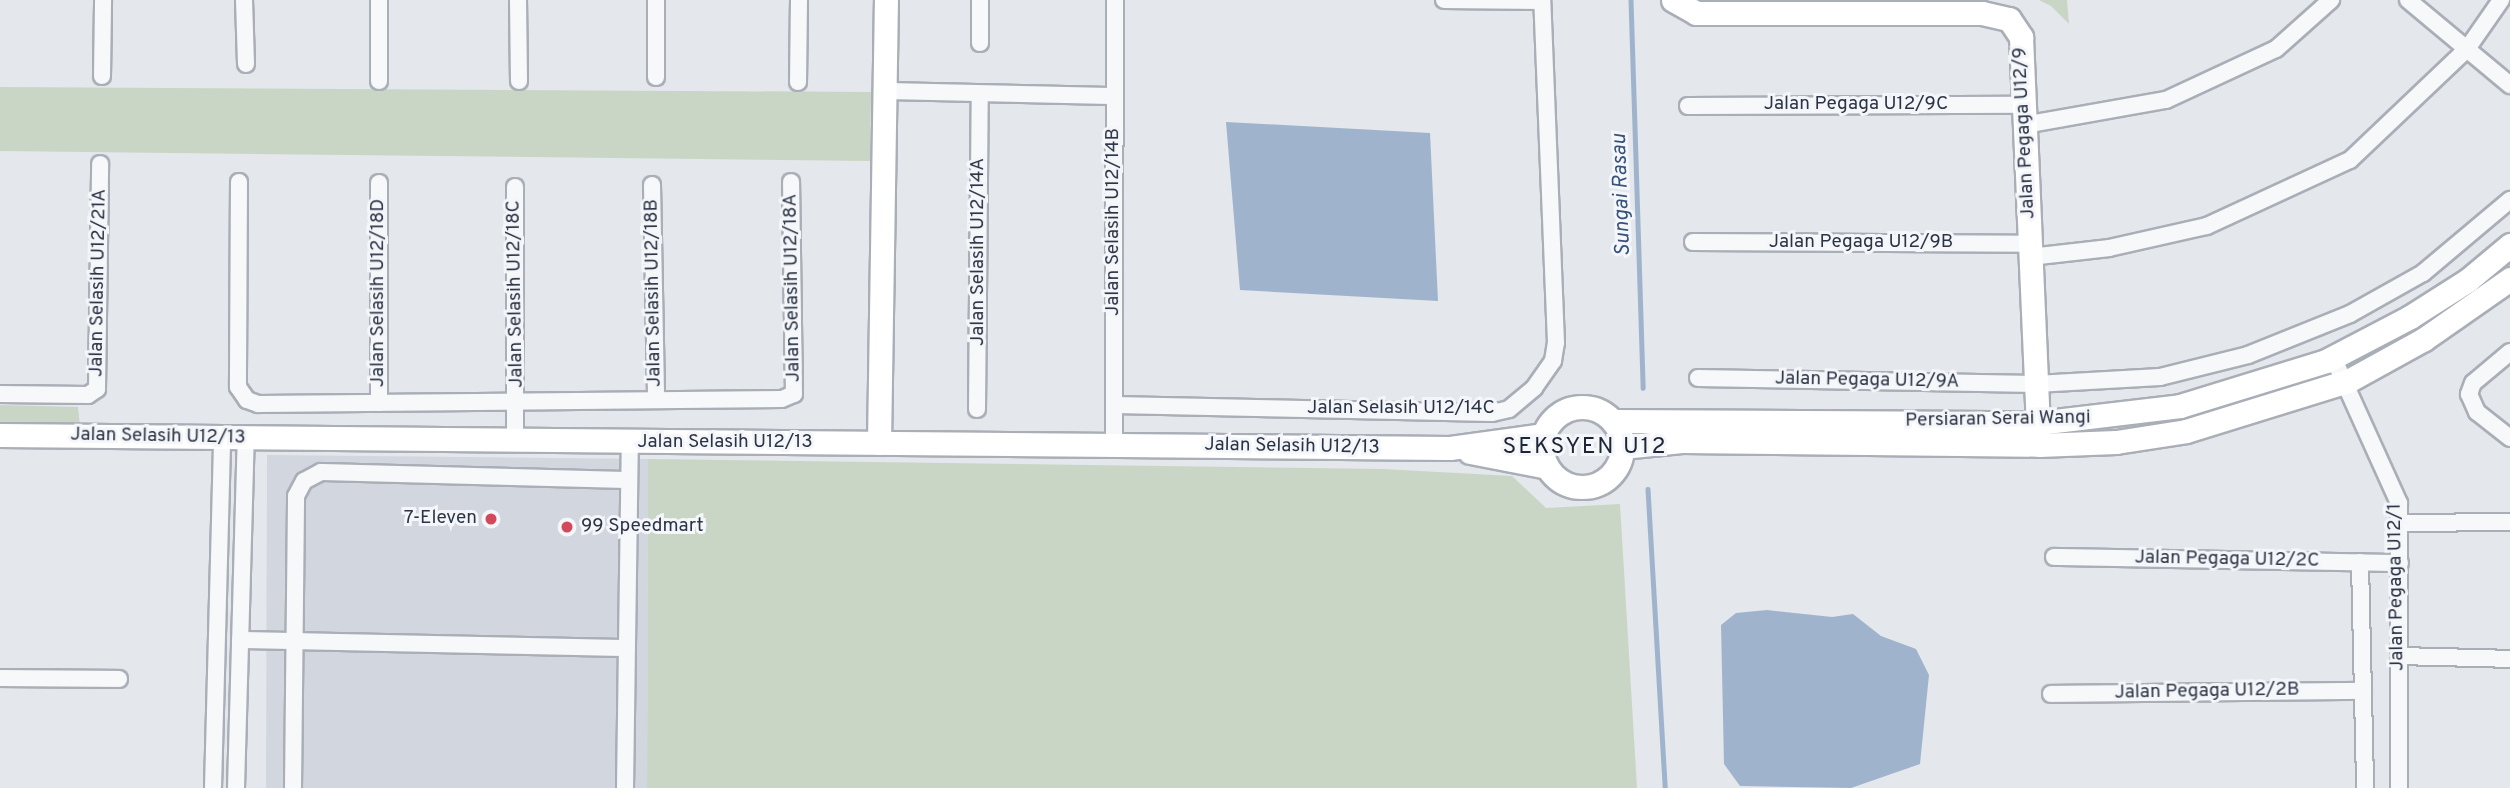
<!DOCTYPE html>
<html>
<head>
<meta charset="utf-8">
<style>
  body { margin:0 }
  #map { position:relative; width:2510px; height:788px; overflow:hidden; background:#e4e7ec; font-family:Overpass,sans-serif }
  div>[style] { position:absolute }
  .built>* { inset:0; background:#d2d6de }
  .green>* { inset:0; background:#c9d6c5 }
  .water>* { inset:0; background:#9fb4cc }
  .stream>* { height:4.5px; margin:-2.25px; padding:0 2.25px; transform-origin:2.25px; border-radius:2.25px; background:#9fb4cc }
  .roads { filter:drop-shadow(2px 0 #a9aeb7) drop-shadow(-2px 0 #a9aeb7) drop-shadow(0 2px #a9aeb7) drop-shadow(0 -2px #a9aeb7) }
  .street>* { height:16px; margin:-8px; padding:0 8px; transform-origin:8px; border-radius:8px; background:#f7f8fa }
  .secondary>* { height:23px; margin:-11.5px; padding:0 11.5px; transform-origin:11.5px; border-radius:11.5px; background:#fff }
  .secondary>.ring { margin:-11.5px; padding:0; box-sizing:content-box; background:none; border:23px solid #fff; border-radius:50% }
  .dots>* { width:19px; height:19px; translate:-50% -50%; box-sizing:border-box; border:4px solid #f4f6f9; border-radius:50% }
  span { translate:-50% -50%; white-space:nowrap; text-align:center; line-height:1.15; -webkit-text-stroke:6px #f4f6f9; paint-order:stroke }
  .street-label { font-size:19px; color:#2b3445 }
  .poi-label { font-size:19px; color:#2b3445 }
  .right { translate:-100% -50%; text-align:right }
  .left { translate:0 -50%; text-align:left }
  .water-label { font-size:21px; color:#34527a; font-style:italic }
  .quarter-label { font-size:23px; color:#1d2536; letter-spacing:2px }
</style>
</head>
<body>
<div id="map">
  <div class="built">
    <div style="clip-path:polygon(267px 455px,648px 459px,647px 788px,266px 788px)"></div>
  </div>
  <div class="green">
    <div style="clip-path:polygon(2039px 0,2067px 0,2069px 24px,2051px 6px)"></div>
    <div style="clip-path:polygon(0 87px,871px 92px,870px 161px,0 151px)"></div>
    <div style="clip-path:polygon(0 405px,78px 407px,80px 426px,0 424px)"></div>
    <div style="clip-path:polygon(648px 459px,1383px 469px,1512px 476px,1546px 508px,1620px 504px,1637px 788px,647px 788px)"></div>
  </div>
  <div class="water">
    <div style="clip-path:polygon(1226px 122px,1430px 133px,1438px 301px,1240px 290px)"></div>
    <div style="clip-path:polygon(1767px 610px,1832px 617px,1853px 614px,1881px 636px,1916px 649px,1929px 675px,1920px 764px,1851px 788px,1740px 786px,1724px 764px,1721px 625px,1736px 613px)"></div>
  </div>
  <div class="stream">
    <div style="left:1631px;top:0;width:388px;rotate:88.2deg"></div>
    <div style="left:1648px;top:489px;width:299px;rotate:86.7deg"></div>
  </div>
  <div class="roads">
    <div class="street">
      <div style="left:244px;top:0;width:64px;rotate:88.2deg"></div>
      <div style="left:379px;top:0;width:81px;rotate:90deg"></div>
      <div style="left:518px;top:0;width:81px;rotate:89.3deg"></div>
      <div style="left:656px;top:0;width:77px;rotate:90deg"></div>
      <div style="left:1444px;top:0;width:98px;rotate:0.6deg"></div>
      <div style="left:2408px;top:0;width:133px;rotate:39.8deg"></div>
      <div style="left:980px;top:43px;width:43px;rotate:-90deg"></div>
      <div style="left:102px;top:76px;width:76px;rotate:-89.2deg"></div>
      <div style="left:798px;top:82px;width:82px;rotate:-89.3deg"></div>
      <div style="left:885px;top:91px;width:228px;rotate:1.3deg"></div>
      <div style="left:1688px;top:106px;width:336px;rotate:-0.2deg"></div>
      <div style="left:2024px;top:125px;width:144px;rotate:-10deg"></div>
      <div style="left:2166px;top:100px;width:121px;rotate:-24.9deg"></div>
      <div style="left:2276px;top:49px;width:74px;rotate:-41.7deg"></div>
      <div style="left:239px;top:182px;width:205px;rotate:90.3deg"></div>
      <div style="left:238px;top:387px;width:16px;rotate:55deg"></div>
      <div style="left:247px;top:400px;width:12px;rotate:20deg"></div>
      <div style="left:258px;top:404px;width:524px;rotate:-0.55deg"></div>
      <div style="left:782px;top:399px;width:13px;rotate:-23deg"></div>
      <div style="left:794px;top:394px;width:212px;rotate:-90.8deg"></div>
      <div style="left:379px;top:183px;width:220px;rotate:90deg"></div>
      <div style="left:652px;top:185px;width:215px;rotate:88.9deg"></div>
      <div style="left:515px;top:187px;width:256px;rotate:90deg"></div>
      <div style="left:1693px;top:242px;width:337px;rotate:0.3deg"></div>
      <div style="left:2030px;top:257px;width:80px;rotate:-6.5deg"></div>
      <div style="left:2109px;top:248px;width:100px;rotate:-12.7deg"></div>
      <div style="left:2207px;top:226px;width:157px;rotate:-24.8deg"></div>
      <div style="left:2350px;top:160px;width:161px;rotate:-43.5deg"></div>
      <div style="left:2467px;top:49px;width:60px;rotate:-55.2deg"></div>
      <div style="left:2510px;top:352px;width:48px;rotate:140deg"></div>
      <div style="left:2473px;top:383px;width:12px;rotate:110deg"></div>
      <div style="left:2469px;top:394px;width:20px;rotate:66deg"></div>
      <div style="left:2477px;top:412px;width:42px;rotate:38.2deg"></div>
      <div style="left:2333px;top:357px;width:160px;rotate:65.7deg"></div>
      <div style="left:2399px;top:503px;width:285px;rotate:90deg"></div>
      <div style="left:1698px;top:378px;width:338px;rotate:1deg"></div>
      <div style="left:2036px;top:384px;width:124px;rotate:-3.2deg"></div>
      <div style="left:2160px;top:377px;width:91px;rotate:-14deg"></div>
      <div style="left:2248px;top:355px;width:110px;rotate:-21.9deg"></div>
      <div style="left:2350px;top:314px;width:84px;rotate:-29.3deg"></div>
      <div style="left:2423px;top:273px;width:114px;rotate:-40deg"></div>
      <div style="left:0;top:394px;width:88px;rotate:0.7deg"></div>
      <div style="left:88px;top:395px;width:11px;rotate:-34deg"></div>
      <div style="left:97px;top:389px;width:225px;rotate:-89.2deg"></div>
      <div style="left:1115px;top:405px;width:377px;rotate:1.2deg"></div>
      <div style="left:1492px;top:413px;width:17px;rotate:-13deg"></div>
      <div style="left:1509px;top:409px;width:33px;rotate:-40deg"></div>
      <div style="left:1534px;top:388px;width:33px;rotate:-55deg"></div>
      <div style="left:1553px;top:361px;width:18px;rotate:-81deg"></div>
      <div style="left:1556px;top:343px;width:343px;rotate:-92.3deg"></div>
      <div style="left:977px;top:409px;width:315px;rotate:-89.5deg"></div>
      <div style="left:1114px;top:445px;width:445px;rotate:-89.9deg"></div>
      <div style="left:2399px;top:523px;width:111px;rotate:-0.5deg"></div>
      <div style="left:2054px;top:557px;width:346px;rotate:1deg"></div>
      <div style="left:2360px;top:562px;width:226px;rotate:88.7deg"></div>
      <div style="left:240px;top:640px;width:386px;rotate:1.2deg"></div>
      <div style="left:2399px;top:656px;width:111px;rotate:1.5deg"></div>
      <div style="left:0;top:678px;width:119px;rotate:0.5deg"></div>
      <div style="left:2051px;top:694px;width:311px;rotate:-0.6deg"></div>
      <div style="left:213px;top:788px;width:350px;rotate:-88.5deg"></div>
      <div style="left:236px;top:788px;width:350px;rotate:-88.4deg"></div>
      <div style="left:293px;top:788px;width:292px;rotate:-89.4deg"></div>
      <div style="left:296px;top:496px;width:17px;rotate:-62deg"></div>
      <div style="left:304px;top:481px;width:19px;rotate:-28deg"></div>
      <div style="left:321px;top:472px;width:306px;rotate:1.5deg"></div>
      <div style="left:625px;top:788px;width:345px;rotate:-89.2deg"></div>
    </div>
    <div class="secondary">
      <div style="left:1673px;top:0;width:26px;rotate:29deg"></div>
      <div style="left:1696px;top:13px;width:286px"></div>
      <div style="left:1982px;top:13px;width:28px;rotate:13deg"></div>
      <div style="left:2009px;top:19px;width:22px;rotate:56deg"></div>
      <div style="left:2021px;top:37px;width:386px;rotate:87.5deg"></div>
      <div class="ring" style="left:1542px;top:407px;width:57px;height:57px"></div>
      <div style="left:1613px;top:421px;width:425px;rotate:0.3deg"></div>
      <div style="left:2038px;top:423px;width:143px;rotate:-6.8deg"></div>
      <div style="left:2180px;top:406px;width:153px;rotate:-17.1deg"></div>
      <div style="left:2326px;top:361px;width:95px;rotate:-27.6deg"></div>
      <div style="left:2410px;top:317px;width:69px;rotate:-32.5deg"></div>
      <div style="left:2468px;top:280px;width:55px;rotate:-39.8deg"></div>
      <div style="left:0;top:435px;width:1450px;rotate:0.51deg"></div>
      <div style="left:1450px;top:448px;width:95px;rotate:-7.9deg"></div>
      <div style="left:879px;top:443px;width:443px;rotate:-89.1deg"></div>
      <div style="left:1622px;top:447px;width:60px;rotate:-5.7deg"></div>
      <div style="left:1682px;top:441px;width:357px;rotate:0.6deg"></div>
      <div style="left:2039px;top:445px;width:77px;rotate:-2.2deg"></div>
      <div style="left:2116px;top:442px;width:71px;rotate:-8.9deg"></div>
      <div style="left:2186px;top:431px;width:170px;rotate:-17.2deg"></div>
      <div style="left:2348px;top:381px;width:87px;rotate:-28.9deg"></div>
      <div style="left:2424px;top:339px;width:105px;rotate:-34.9deg"></div>
      <div style="left:1470px;top:452px;width:78px;rotate:11deg"></div>
    </div>
  </div>
  <div class="dots">
    <div style="left:491px;top:519px;background:#d1495b"></div>
    <div style="left:567px;top:527px;background:#d1495b"></div>
  </div>
  <div class="street-label">
    <span style="left:1856px;top:105px">Jalan Pegaga U12/9C</span>
    <span style="left:2025px;top:133px;rotate:-93deg">Jalan Pegaga U12/9</span>
    <span style="left:1114px;top:222px;rotate:-90deg">Jalan Selasih U12/14B</span>
    <span style="left:1861px;top:243px">Jalan Pegaga U12/9B</span>
    <span style="left:979px;top:252px;rotate:-90deg">Jalan Selasih U12/14A</span>
    <span style="left:99px;top:283px;rotate:-89deg">Jalan Selasih U12/21A</span>
    <span style="left:793px;top:288px;rotate:-91deg">Jalan Selasih U12/18A</span>
    <span style="left:379px;top:293px;rotate:-90deg">Jalan Selasih U12/18D</span>
    <span style="left:654px;top:293px;rotate:-91deg">Jalan Selasih U12/18B</span>
    <span style="left:516px;top:294px;rotate:-91deg">Jalan Selasih U12/18C</span>
    <span style="left:1867px;top:381px;rotate:1deg">Jalan Pegaga U12/9A</span>
    <span style="left:1401px;top:409px">Jalan Selasih U12/14C</span>
    <span style="left:1998px;top:420px;rotate:-1deg">Persiaran Serai Wangi</span>
    <span style="left:158px;top:437px;rotate:1deg">Jalan Selasih U12/13</span>
    <span style="left:725px;top:443px">Jalan Selasih U12/13</span>
    <span style="left:1292px;top:447px;rotate:1deg">Jalan Selasih U12/13</span>
    <span style="left:2227px;top:560px;rotate:1deg">Jalan Pegaga U12/2C</span>
    <span style="left:2397px;top:587px;rotate:-91deg">Jalan Pegaga U12/1</span>
    <span style="left:2207px;top:692px;rotate:-1deg">Jalan Pegaga U12/2B</span>
  </div>
  <div class="poi-label">
    <span class="right" style="left:477px;top:519px">7-Eleven</span>
    <span class="left" style="left:581px;top:527px">99 Speedmart</span>
  </div>
  <div class="water-label">
    <span style="left:1622px;top:195px;rotate:-92deg">Sungai Rasau</span>
  </div>
  <div class="quarter-label">
    <span style="left:1585px;top:448px">SEKSYEN U12</span>
  </div>
</div>
</body>
</html>
